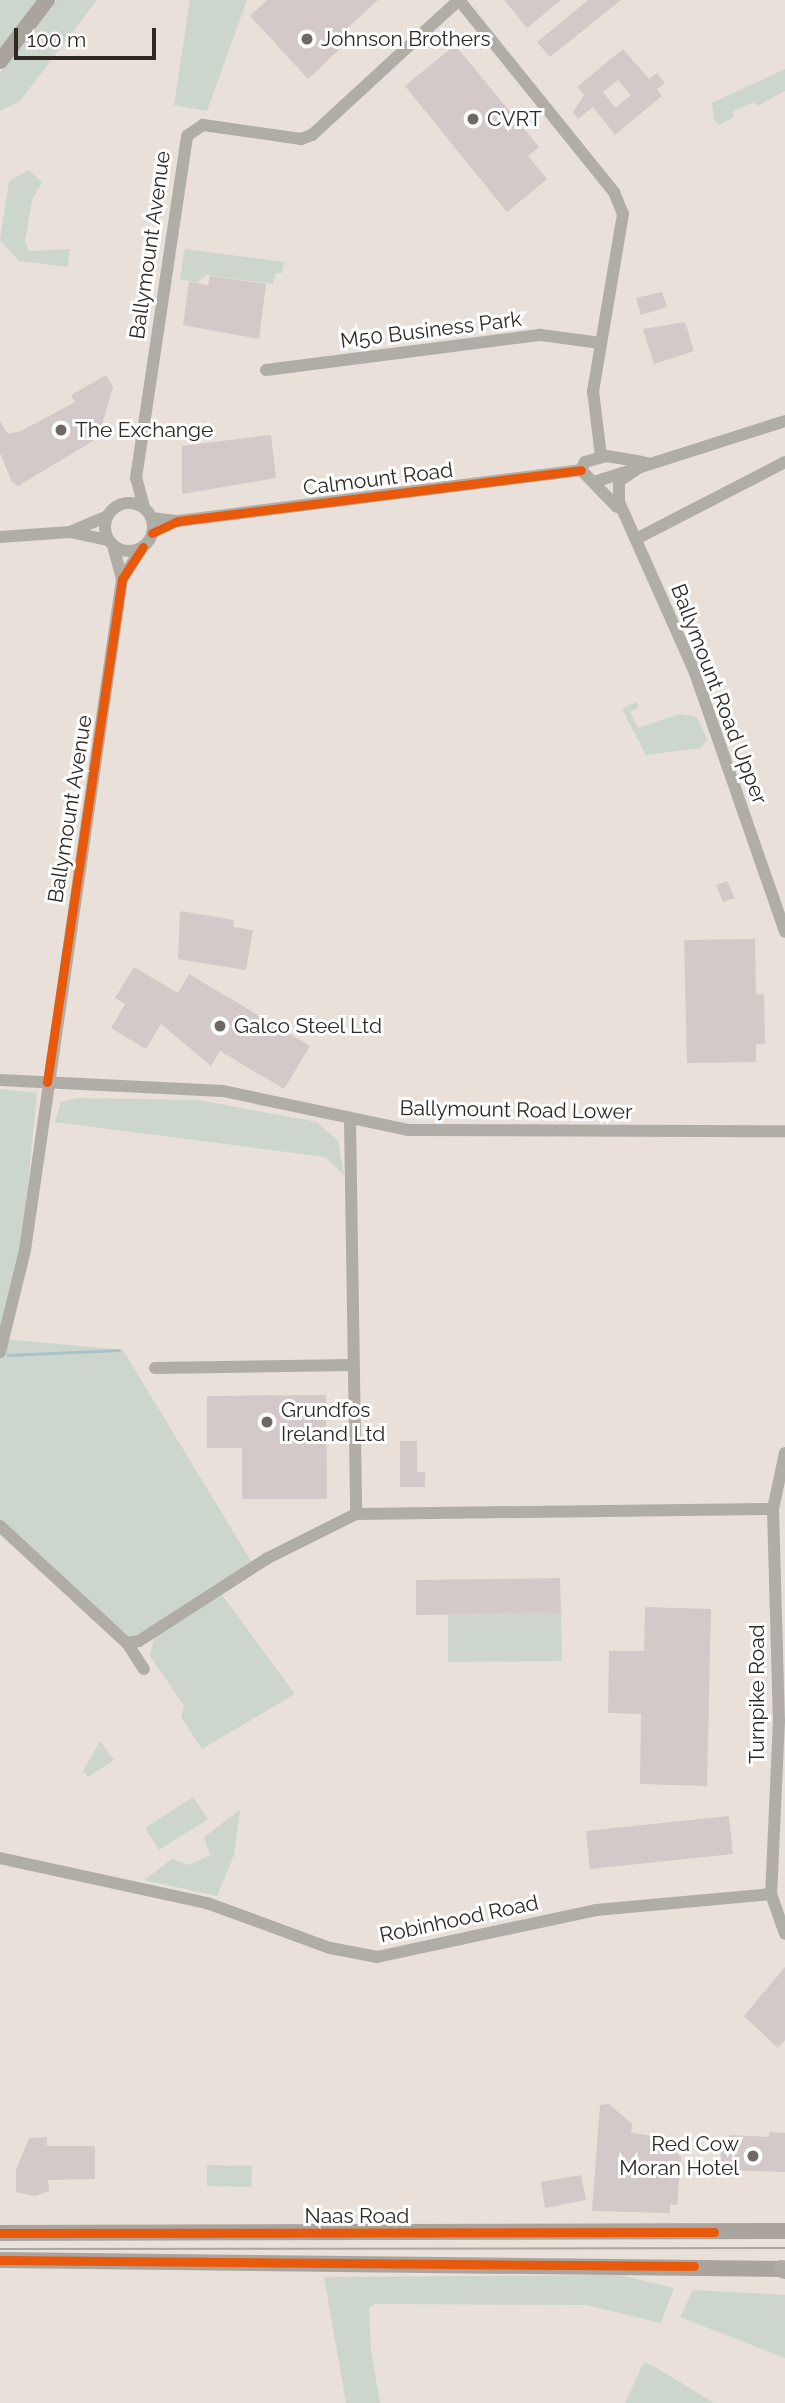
<!DOCTYPE html>
<html>
<head>
<meta charset="utf-8">
<style>
  body { margin:0 }
  #map { position:relative; width:785px; height:2403px; overflow:hidden; background:#e8e0d9; font-family:Raleway,sans-serif }
  div>[style] { position:absolute }
  .green>* { inset:0; background:#cdd6cc }
  .stream>* { height:2.5px; margin:-1.25px; padding:0 1.25px; transform-origin:1.25px; border-radius:1.25px; background:#a9c2ca }
  .building>* { inset:0; background:#d3c9c8 }
  .minor>* { height:12px; margin:-6px; padding:0 6px; transform-origin:6px; border-radius:6px; background:#b0ada7 }
  .minor>.ring { margin:-6px; padding:0; box-sizing:content-box; background:none; border:12px solid #b0ada7; border-radius:50% }
  .major>* { height:16px; margin:-8px; padding:0 8px; transform-origin:8px; border-radius:8px; background:#a9a59e }
  .highway>* { height:18px; margin:-9px; padding:0 9px; transform-origin:9px; border-radius:9px; background:#aea9a2 }
  .tram>* { height:2px; margin:-1px; padding:0 1px; transform-origin:1px; border-radius:1px; background:#a9a5a0 }
  .cycleway>* { height:9px; margin:-4.5px; padding:0 4.5px; transform-origin:4.5px; border-radius:4.5px; background:#e8590c }
  .dots>* { width:19px; height:19px; translate:-50% -50%; box-sizing:border-box; border:4px solid #fff; border-radius:50% }
  span { translate:-50% -50%; white-space:nowrap; text-align:center; line-height:1.15; -webkit-text-stroke:6px #fff; paint-order:stroke }
  .poi-label { font-size:21px; color:#2f2924 }
  .left { translate:0 -50%; text-align:left }
  .right { translate:-100% -50%; text-align:right }
  .street-label { font-size:21px; color:#2f2924 }
  .scale { position:absolute; left:14px; top:28px; width:142px; height:32px; box-sizing:border-box; border:4px solid #2f2924; border-top:0; padding-left:9px; font-size:21px; line-height:24px; white-space:nowrap; color:#2f2924; -webkit-text-stroke:5px #fff; paint-order:stroke }
</style>
</head>
<body>
<div id="map">
  <div class="green">
    <div style="clip-path:polygon(0 0,38px 0,0 48px)"></div>
    <div style="clip-path:polygon(57px 0,97px 0,20px 101px,0 111px,0 73px)"></div>
    <div style="clip-path:polygon(190px 0,247px 0,207px 111px,174px 105px)"></div>
    <div style="clip-path:polygon(785px 69px,785px 91px,757px 106px,754px 102px,733px 111px,734px 117px,719px 125px,714px 120px,712px 103px)"></div>
    <div style="clip-path:polygon(29px 170px,42px 182px,32px 200px,25px 241px,29px 251px,70px 249px,68px 267px,19px 261px,0 240px,9px 181px)"></div>
    <div style="clip-path:polygon(185px 249px,284px 262px,282px 273px,276px 273px,273px 284px,206px 275px,197px 283px,180px 279px)"></div>
    <div style="clip-path:polygon(636px 702px,639px 707px,630px 712px,638px 728px,679px 714px,697px 717px,707px 739px,701px 748px,646px 755px,622px 709px)"></div>
    <div style="clip-path:polygon(0 1089px,37px 1093px,22px 1244px,4px 1339px,123px 1350px,254px 1566px,133px 1644px,0 1526px)"></div>
    <div style="clip-path:polygon(79px 1098px,198px 1100px,317px 1122px,338px 1141px,344px 1175px,325px 1157px,55px 1122px,61px 1102px)"></div>
    <div style="clip-path:polygon(222px 1595px,295px 1694px,202px 1749px,181px 1717px,184px 1706px,150px 1656px,154px 1638px)"></div>
    <div style="clip-path:polygon(561px 1613px,562px 1661px,448px 1662px,448px 1615px)"></div>
    <div style="clip-path:polygon(100px 1741px,114px 1760px,88px 1777px,83px 1771px)"></div>
    <div style="clip-path:polygon(193px 1797px,208px 1819px,159px 1850px,145px 1828px)"></div>
    <div style="clip-path:polygon(240px 1810px,234px 1855px,217px 1896px,144px 1880px,172px 1859px,189px 1865px,210px 1855px,204px 1837px)"></div>
    <div style="clip-path:polygon(207px 2165px,252px 2166px,251px 2187px,207px 2186px)"></div>
    <div style="clip-path:polygon(620px 2275px,674px 2288px,661px 2323px,586px 2305px,375px 2304px,369px 2308px,371px 2350px,380px 2403px,346px 2403px,324px 2277px)"></div>
    <div style="clip-path:polygon(693px 2290px,785px 2295px,785px 2358px,680px 2317px)"></div>
    <div style="clip-path:polygon(644px 2362px,655px 2367px,714px 2403px,625px 2403px)"></div>
  </div>
  <div class="stream">
    <div style="left:8px;top:1355px;width:111px;rotate:-2.6deg"></div>
  </div>
  <div class="building">
    <div style="clip-path:polygon(267px 0,378px 0,340px 35px,347px 42px,308px 79px,250px 16px)"></div>
    <div style="clip-path:polygon(504px 0,561px 0,527px 28px)"></div>
    <div style="clip-path:polygon(588px 0,621px 0,550px 57px,537px 42px)"></div>
    <div style="clip-path:polygon(455px 45px,539px 147px,528px 156px,547px 179px,507px 212px,405px 86px)"></div>
    <div style="clip-path:polygon(evenodd,623px 49px,649px 79px,657px 73px,665px 83px,657px 89px,662px 96px,615px 135px,593px 107px,578px 119px,573px 112px,584px 95px,577px 87px,623px 49px,618px 80px,631px 95px,615px 108px,603px 92px,618px 80px)"></div>
    <div style="clip-path:polygon(210px 276px,266px 284px,259px 339px,183px 325px,189px 282px,208px 285px)"></div>
    <div style="clip-path:polygon(662px 292px,667px 307px,641px 315px,636px 298px)"></div>
    <div style="clip-path:polygon(685px 322px,694px 351px,654px 364px,643px 329px)"></div>
    <div style="clip-path:polygon(106px 375px,113px 387px,98px 438px,18px 486px,12px 482px,0 453px,0 421px,8px 434px,21px 431px,75px 402px,71px 395px)"></div>
    <div style="clip-path:polygon(271px 435px,276px 478px,182px 494px,182px 446px)"></div>
    <div style="clip-path:polygon(727px 881px,735px 898px,723px 902px,716px 885px)"></div>
    <div style="clip-path:polygon(180px 911px,234px 920px,233px 927px,253px 930px,246px 970px,178px 959px)"></div>
    <div style="clip-path:polygon(755px 939px,756px 994px,764px 994px,765px 1044px,756px 1044px,756px 1062px,687px 1063px,684px 940px)"></div>
    <div style="clip-path:polygon(134px 967px,178px 993px,189px 974px,310px 1046px,284px 1089px,220px 1051px,211px 1066px,161px 1024px,146px 1049px,111px 1028px,125px 1004px,115px 998px)"></div>
    <div style="clip-path:polygon(326px 1395px,327px 1499px,242px 1499px,242px 1448px,207px 1448px,207px 1396px)"></div>
    <div style="clip-path:polygon(400px 1441px,417px 1441px,417px 1472px,425px 1472px,425px 1487px,400px 1487px)"></div>
    <div style="clip-path:polygon(560px 1578px,561px 1613px,416px 1615px,416px 1580px)"></div>
    <div style="clip-path:polygon(645px 1607px,711px 1609px,707px 1786px,640px 1784px,641px 1714px,608px 1713px,609px 1651px,644px 1651px)"></div>
    <div style="clip-path:polygon(729px 1816px,733px 1854px,590px 1869px,586px 1831px)"></div>
    <div style="clip-path:polygon(785px 1967px,785px 2040px,778px 2048px,744px 2016px)"></div>
    <div style="clip-path:polygon(609px 2104px,632px 2124px,631px 2133px,660px 2137px,681px 2157px,677px 2205px,670px 2204px,670px 2213px,592px 2211px,600px 2105px)"></div>
    <div style="clip-path:polygon(769px 2132px,785px 2133px,785px 2172px,720px 2170px,721px 2142px,729px 2142px,730px 2135px,769px 2137px)"></div>
    <div style="clip-path:polygon(47px 2137px,47px 2146px,95px 2146px,95px 2179px,48px 2180px,49px 2191px,35px 2196px,16px 2192px,16px 2170px,29px 2138px)"></div>
    <div style="clip-path:polygon(581px 2175px,586px 2200px,545px 2208px,541px 2182px)"></div>
  </div>
  <div class="minor">
    <div style="left:459px;top:0;width:247px;rotate:51.1deg"></div>
    <div style="left:614px;top:192px;width:24px;rotate:68deg"></div>
    <div style="left:623px;top:214px;width:180px;rotate:99.6deg"></div>
    <div style="left:593px;top:391px;width:65px;rotate:83deg"></div>
    <div style="left:266px;top:370px;width:277px;rotate:-7.3deg"></div>
    <div style="left:541px;top:335px;width:60px;rotate:7.7deg"></div>
    <div style="left:646px;top:463px;width:32px;rotate:146deg"></div>
    <div style="left:619px;top:481px;width:21px;rotate:90deg"></div>
    <div style="left:619px;top:502px;width:187px;rotate:66deg"></div>
    <div style="left:695px;top:673px;width:274px;rotate:70.8deg"></div>
    <div style="left:597px;top:481px;width:197px;rotate:-17.7deg"></div>
    <div class="ring" style="left:105px;top:503px;width:36px;height:36px"></div>
    <div style="left:144px;top:507px;width:30px;rotate:-105deg"></div>
    <div style="left:136px;top:478px;width:346px;rotate:-81.5deg"></div>
    <div style="left:187px;top:136px;width:19px;rotate:-35deg"></div>
    <div style="left:203px;top:125px;width:99px;rotate:8.1deg"></div>
    <div style="left:301px;top:139px;width:12px;rotate:-20deg"></div>
    <div style="left:312px;top:135px;width:200px;rotate:-42.6deg"></div>
    <div style="left:617px;top:507px;width:52px;rotate:-134.2deg"></div>
    <div style="left:581px;top:470px;width:9px;rotate:-63deg"></div>
    <div style="left:585px;top:462px;width:22px;rotate:-16deg"></div>
    <div style="left:606px;top:456px;width:36px;rotate:9deg"></div>
    <div style="left:152px;top:518px;width:26px;rotate:7deg"></div>
    <div style="left:178px;top:521px;width:406px;rotate:-7.2deg"></div>
    <div style="left:70px;top:532px;width:39px;rotate:-23deg"></div>
    <div style="left:0;top:537px;width:70px;rotate:-4.1deg"></div>
    <div style="left:70px;top:532px;width:39px;rotate:12deg"></div>
    <div style="left:636px;top:539px;width:168px;rotate:-27.3deg"></div>
    <div style="left:122px;top:579px;width:38px;rotate:-57deg"></div>
    <div style="left:0;top:1080px;width:223px;rotate:2.8deg"></div>
    <div style="left:223px;top:1091px;width:189px;rotate:11.9deg"></div>
    <div style="left:408px;top:1130px;width:377px;rotate:0.2deg"></div>
    <div style="left:350px;top:1120px;width:394px;rotate:89.1deg"></div>
    <div style="left:0;top:1352px;width:105px;rotate:-76.2deg"></div>
    <div style="left:25px;top:1250px;width:678px;rotate:-81.77deg"></div>
    <div style="left:122px;top:579px;width:34px;rotate:-105deg"></div>
    <div style="left:155px;top:1368px;width:198px;rotate:-0.9deg"></div>
    <div style="left:785px;top:1453px;width:57px;rotate:102.1deg"></div>
    <div style="left:773px;top:1509px;width:211px;rotate:88.4deg"></div>
    <div style="left:779px;top:1720px;width:174px;rotate:92.6deg"></div>
    <div style="left:771px;top:1894px;width:42px;rotate:70.7deg"></div>
    <div style="left:0;top:1526px;width:173px;rotate:42.7deg"></div>
    <div style="left:127px;top:1643px;width:31px;rotate:57deg"></div>
    <div style="left:127px;top:1643px;width:12px;rotate:-9deg"></div>
    <div style="left:139px;top:1641px;width:153px;rotate:-32.8deg"></div>
    <div style="left:268px;top:1558px;width:98px;rotate:-26.6deg"></div>
    <div style="left:356px;top:1514px;width:417px;rotate:-0.7deg"></div>
    <div style="left:0;top:1858px;width:212px;rotate:12.3deg"></div>
    <div style="left:207px;top:1903px;width:131px;rotate:20.1deg"></div>
    <div style="left:330px;top:1948px;width:48px;rotate:10.8deg"></div>
    <div style="left:377px;top:1957px;width:224px;rotate:-12.1deg"></div>
    <div style="left:596px;top:1910px;width:176px;rotate:-5.2deg"></div>
  </div>
  <div class="major">
    <div style="left:0;top:61px;width:77px;rotate:-52.4deg"></div>
    <div style="left:0;top:2233px;width:785px;rotate:-0.15deg"></div>
    <div style="left:0;top:2260px;width:785px;rotate:0.66deg"></div>
  </div>
  <div class="highway">
    <div style="left:782px;top:2269px;width:3px;rotate:18deg"></div>
  </div>
  <div class="tram">
    <div style="left:0;top:2249px;width:785px;rotate:-0.07deg"></div>
  </div>
  <div class="cycleway">
    <div style="left:152px;top:533px;width:29px;rotate:-25deg"></div>
    <div style="left:178px;top:521px;width:406px;rotate:-7.2deg"></div>
    <div style="left:47px;top:1082px;width:509px;rotate:-81.52deg"></div>
    <div style="left:122px;top:579px;width:38px;rotate:-57deg"></div>
    <div style="left:0;top:2233px;width:714px;rotate:-0.08deg"></div>
    <div style="left:0;top:2260px;width:694px;rotate:0.5deg"></div>
  </div>
  <div class="dots">
    <div style="left:307px;top:39px;background:#706963"></div>
    <div style="left:473px;top:119px;background:#706963"></div>
    <div style="left:61px;top:430px;background:#706963"></div>
    <div style="left:220px;top:1026px;background:#706963"></div>
    <div style="left:267px;top:1422px;background:#706963"></div>
    <div style="left:753px;top:2156px;background:#706963"></div>
  </div>
  <div class="poi-label">
    <span class="left" style="left:321px;top:39px">Johnson Brothers</span>
    <span class="left" style="left:487px;top:119px">CVRT</span>
    <span class="left" style="left:75px;top:430px">The Exchange</span>
    <span class="left" style="left:234px;top:1026px">Galco Steel Ltd</span>
    <span class="left" style="left:281px;top:1422px">Grundfos<br>Ireland Ltd</span>
    <span class="right" style="left:739px;top:2156px">Red Cow<br>Moran Hotel</span>
  </div>
  <div class="street-label">
    <span style="left:150px;top:245px;rotate:-82deg">Ballymount Avenue</span>
    <span style="left:431px;top:330px;rotate:-7deg">M50 Business Park</span>
    <span style="left:378px;top:479px;rotate:-7deg">Calmount Road</span>
    <span style="left:719px;top:694px;rotate:69deg">Ballymount Road Upper</span>
    <span style="left:70px;top:809px;rotate:-81deg">Ballymount Avenue</span>
    <span style="left:516px;top:1110px;rotate:1deg">Ballymount Road Lower</span>
    <span style="left:757px;top:1694px;rotate:-90deg">Turnpike Road</span>
    <span style="left:459px;top:1919px;rotate:-12deg">Robinhood Road</span>
    <span style="left:357px;top:2216px">Naas Road</span>
  </div>
  <div class="scale">100 m</div>
</div>
</body>
</html>
